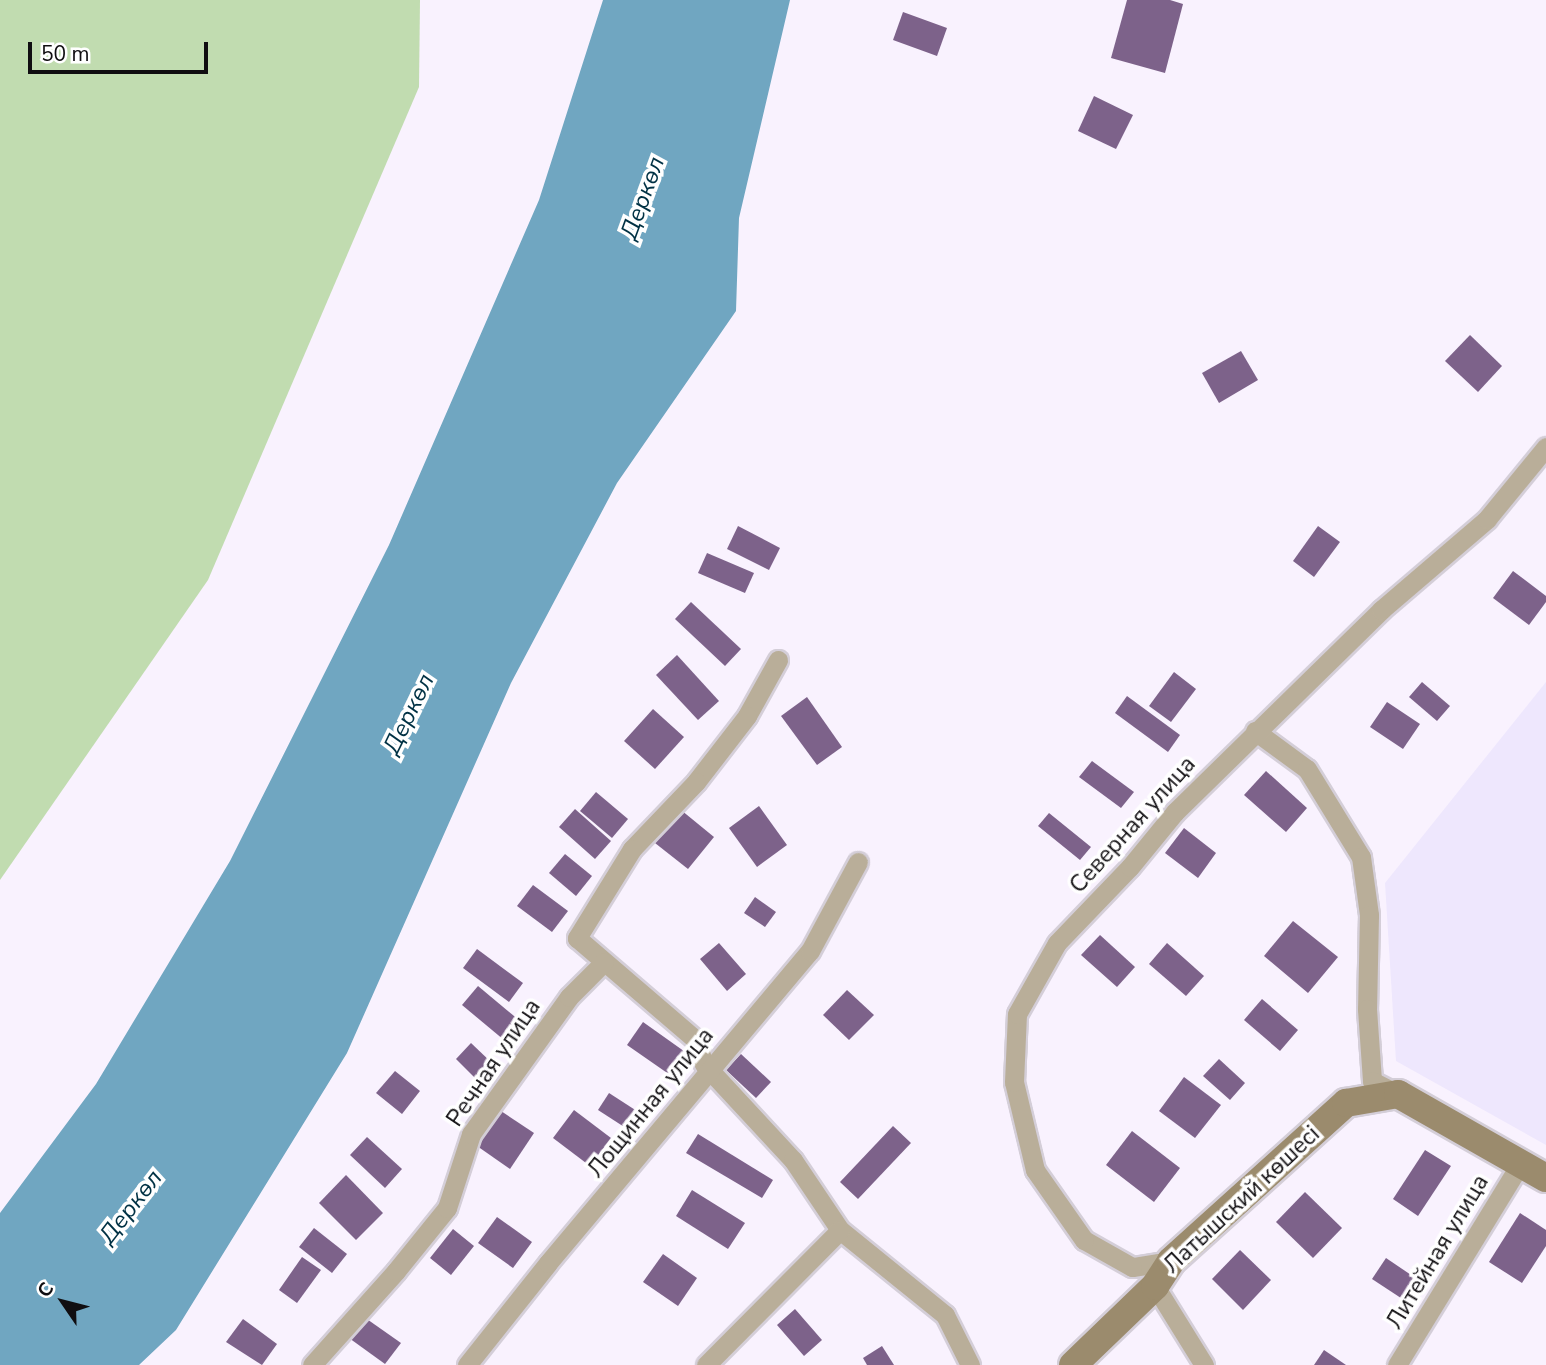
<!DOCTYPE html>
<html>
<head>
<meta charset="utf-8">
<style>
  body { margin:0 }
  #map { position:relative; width:1546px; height:1365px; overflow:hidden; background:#f9f2fe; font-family:"Nunito Sans",sans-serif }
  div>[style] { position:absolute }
  .industrial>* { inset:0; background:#eee7fd }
  .green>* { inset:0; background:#c1dcb0 }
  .water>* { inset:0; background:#70a6c1 }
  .building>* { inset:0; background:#7d628a }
  .roads { filter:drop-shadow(2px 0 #d4ced8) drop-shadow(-2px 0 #d4ced8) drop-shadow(0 2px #d4ced8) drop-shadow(0 -2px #d4ced8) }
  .street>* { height:19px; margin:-9.5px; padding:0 9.5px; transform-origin:9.5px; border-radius:9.5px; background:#b9ae99 }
  .secondary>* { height:28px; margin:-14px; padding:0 14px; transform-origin:14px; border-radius:14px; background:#9b8b6d }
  span { translate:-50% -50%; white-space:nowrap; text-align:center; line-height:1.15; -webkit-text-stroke:7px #fff; paint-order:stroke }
  .street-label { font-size:23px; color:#100e11 }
  .water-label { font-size:24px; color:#003144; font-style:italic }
  .north { position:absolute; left:28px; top:1267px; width:70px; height:70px; -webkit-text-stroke:5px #fff; paint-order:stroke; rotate:305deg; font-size:19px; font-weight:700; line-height:28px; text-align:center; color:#100e11 }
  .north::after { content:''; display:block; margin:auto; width:24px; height:32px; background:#100e11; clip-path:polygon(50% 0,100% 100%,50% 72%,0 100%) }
  .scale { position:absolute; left:28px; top:42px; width:180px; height:32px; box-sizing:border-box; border:4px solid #100e11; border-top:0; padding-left:9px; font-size:21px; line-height:24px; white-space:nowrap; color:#100e11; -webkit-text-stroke:5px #fff; paint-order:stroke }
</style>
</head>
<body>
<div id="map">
  <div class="industrial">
    <div style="clip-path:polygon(1546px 682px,1546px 1145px,1396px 1061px,1385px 883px)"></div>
  </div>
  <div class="green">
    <div style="clip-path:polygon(0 0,420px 0,419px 87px,208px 580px,0 880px)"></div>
  </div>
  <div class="water">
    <div style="clip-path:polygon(603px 0,790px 0,739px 218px,736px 311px,617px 483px,511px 683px,347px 1053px,176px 1330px,139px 1365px,0 1365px,0 1213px,96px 1084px,230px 861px,389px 545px,539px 200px)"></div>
  </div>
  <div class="building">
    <div style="clip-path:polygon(1127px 0,1170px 0,1183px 4px,1165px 73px,1111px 58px)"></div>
    <div style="clip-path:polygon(903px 12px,947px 28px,937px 56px,893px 40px)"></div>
    <div style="clip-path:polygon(1094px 96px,1133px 115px,1116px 149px,1078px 131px)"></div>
    <div style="clip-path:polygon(1470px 335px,1502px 366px,1478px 392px,1445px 361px)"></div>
    <div style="clip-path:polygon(1241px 351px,1258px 380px,1219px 403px,1202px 373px)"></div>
    <div style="clip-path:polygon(738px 526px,780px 548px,769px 570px,727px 549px)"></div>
    <div style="clip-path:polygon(1318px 526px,1340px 542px,1314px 577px,1293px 561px)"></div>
    <div style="clip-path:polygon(707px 553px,754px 573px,745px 593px,698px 573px)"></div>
    <div style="clip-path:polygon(1513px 571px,1546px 596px,1546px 602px,1529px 625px,1493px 598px)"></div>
    <div style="clip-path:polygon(691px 602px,741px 649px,725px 666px,675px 619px)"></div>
    <div style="clip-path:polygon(677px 655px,719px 701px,698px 720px,656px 675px)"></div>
    <div style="clip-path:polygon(1174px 672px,1196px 689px,1171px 722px,1149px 706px)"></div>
    <div style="clip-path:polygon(1422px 682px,1450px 706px,1437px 721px,1409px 697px)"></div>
    <div style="clip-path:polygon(1127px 696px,1180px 735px,1168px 752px,1115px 713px)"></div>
    <div style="clip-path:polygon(807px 697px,842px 747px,817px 765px,781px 716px)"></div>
    <div style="clip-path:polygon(1387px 702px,1420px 724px,1403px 749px,1370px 727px)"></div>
    <div style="clip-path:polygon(653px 709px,684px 737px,655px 769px,624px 741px)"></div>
    <div style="clip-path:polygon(1092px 761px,1134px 792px,1121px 808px,1079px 777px)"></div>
    <div style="clip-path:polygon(1266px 771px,1307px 808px,1286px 832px,1244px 795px)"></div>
    <div style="clip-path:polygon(596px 792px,628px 819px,612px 838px,580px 811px)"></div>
    <div style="clip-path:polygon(759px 806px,787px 845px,757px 867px,729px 828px)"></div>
    <div style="clip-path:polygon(575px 809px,611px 841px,595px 859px,559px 827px)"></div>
    <div style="clip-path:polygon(681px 810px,714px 837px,688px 869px,655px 843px)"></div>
    <div style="clip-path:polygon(1049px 813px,1091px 847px,1080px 860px,1038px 826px)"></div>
    <div style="clip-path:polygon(1184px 828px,1216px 853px,1198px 878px,1165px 853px)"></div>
    <div style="clip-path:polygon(565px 854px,592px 876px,576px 896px,549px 873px)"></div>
    <div style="clip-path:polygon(533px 885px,568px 911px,552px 932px,517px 906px)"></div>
    <div style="clip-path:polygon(755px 897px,776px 912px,765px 927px,744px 913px)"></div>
    <div style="clip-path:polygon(1293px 921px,1338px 957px,1308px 993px,1264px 956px)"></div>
    <div style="clip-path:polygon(1100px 935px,1135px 967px,1117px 987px,1081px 955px)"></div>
    <div style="clip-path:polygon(719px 943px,746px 974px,727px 991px,700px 959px)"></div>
    <div style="clip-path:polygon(1167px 943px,1204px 976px,1186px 996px,1149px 964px)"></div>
    <div style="clip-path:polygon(477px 949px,523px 983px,509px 1002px,463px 968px)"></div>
    <div style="clip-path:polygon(478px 986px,520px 1021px,504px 1040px,462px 1005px)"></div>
    <div style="clip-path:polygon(847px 990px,874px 1015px,849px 1040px,823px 1015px)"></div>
    <div style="clip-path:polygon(1262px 999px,1298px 1030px,1280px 1051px,1244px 1020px)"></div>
    <div style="clip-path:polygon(643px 1022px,688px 1054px,673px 1077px,627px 1045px)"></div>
    <div style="clip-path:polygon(471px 1043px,493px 1064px,477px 1080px,456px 1059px)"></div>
    <div style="clip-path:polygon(741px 1054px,771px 1082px,756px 1098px,726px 1070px)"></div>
    <div style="clip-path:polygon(1219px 1059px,1245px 1083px,1230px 1100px,1203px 1076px)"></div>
    <div style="clip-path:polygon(395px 1071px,420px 1091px,402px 1114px,376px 1093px)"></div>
    <div style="clip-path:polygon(1184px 1077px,1221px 1105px,1195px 1138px,1159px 1111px)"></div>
    <div style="clip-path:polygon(609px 1093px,643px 1115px,632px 1132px,598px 1110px)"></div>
    <div style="clip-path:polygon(574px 1110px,611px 1138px,590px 1166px,553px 1138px)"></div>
    <div style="clip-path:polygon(501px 1111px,534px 1133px,510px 1169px,477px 1146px)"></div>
    <div style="clip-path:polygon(893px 1126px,911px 1143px,858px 1199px,840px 1182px)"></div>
    <div style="clip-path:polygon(1132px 1131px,1180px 1168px,1154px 1202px,1106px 1165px)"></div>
    <div style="clip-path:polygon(698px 1134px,773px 1180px,762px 1198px,686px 1153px)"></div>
    <div style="clip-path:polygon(367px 1137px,402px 1169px,385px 1188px,350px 1155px)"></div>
    <div style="clip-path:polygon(1425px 1150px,1451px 1166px,1418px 1216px,1393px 1199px)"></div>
    <div style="clip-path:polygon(346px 1175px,383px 1213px,356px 1240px,319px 1203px)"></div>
    <div style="clip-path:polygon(692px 1190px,745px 1223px,728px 1249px,676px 1216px)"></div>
    <div style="clip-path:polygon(1305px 1192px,1342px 1228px,1313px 1258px,1276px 1222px)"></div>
    <div style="clip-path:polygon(1520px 1213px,1546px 1230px,1546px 1246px,1522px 1283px,1489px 1262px)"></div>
    <div style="clip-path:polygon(497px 1217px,532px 1242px,513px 1268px,478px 1243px)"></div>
    <div style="clip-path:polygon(314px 1228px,347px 1254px,332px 1273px,299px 1247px)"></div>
    <div style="clip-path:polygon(453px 1229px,474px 1246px,451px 1275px,430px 1258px)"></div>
    <div style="clip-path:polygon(1240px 1250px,1271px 1280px,1243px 1310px,1212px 1279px)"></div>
    <div style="clip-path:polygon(663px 1254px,697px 1278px,678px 1306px,643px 1282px)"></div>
    <div style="clip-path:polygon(302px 1257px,321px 1270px,297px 1303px,279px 1290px)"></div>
    <div style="clip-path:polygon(1386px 1258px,1420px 1281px,1407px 1302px,1372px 1279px)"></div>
    <div style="clip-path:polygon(795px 1309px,822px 1340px,804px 1356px,777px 1325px)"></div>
    <div style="clip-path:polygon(364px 1317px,401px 1343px,385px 1364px,349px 1338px)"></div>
    <div style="clip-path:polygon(243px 1319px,277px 1344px,262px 1365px,226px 1342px)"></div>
    <div style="clip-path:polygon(882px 1346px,894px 1365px,867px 1365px,863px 1358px)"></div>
    <div style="clip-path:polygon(1324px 1350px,1346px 1365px,1314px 1365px)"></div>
  </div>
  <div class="roads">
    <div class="street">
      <div style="left:778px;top:660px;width:64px;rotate:119deg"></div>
      <div style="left:747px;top:716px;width:83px;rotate:127.7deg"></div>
      <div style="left:696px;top:782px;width:93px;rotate:133.7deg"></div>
      <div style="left:632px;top:849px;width:105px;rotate:121.7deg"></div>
      <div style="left:577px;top:938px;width:155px;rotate:40.6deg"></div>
      <div style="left:695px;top:1039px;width:27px;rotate:70deg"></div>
      <div style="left:704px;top:1064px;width:131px;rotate:47.2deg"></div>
      <div style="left:793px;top:1160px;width:84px;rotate:56.1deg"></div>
      <div style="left:840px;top:1230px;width:135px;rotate:39deg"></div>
      <div style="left:945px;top:1315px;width:56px;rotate:63.4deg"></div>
      <div style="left:1255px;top:731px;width:64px;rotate:36.2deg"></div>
      <div style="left:1307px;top:769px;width:103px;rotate:58.5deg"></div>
      <div style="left:1361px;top:857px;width:59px;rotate:82.1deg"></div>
      <div style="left:1369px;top:915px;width:94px;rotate:91.2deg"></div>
      <div style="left:1367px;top:1009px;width:72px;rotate:86deg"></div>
      <div style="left:1372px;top:1081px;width:29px;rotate:27deg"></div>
      <div style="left:1171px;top:1261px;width:39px;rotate:171deg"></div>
      <div style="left:1132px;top:1267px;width:55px;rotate:-150.6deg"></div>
      <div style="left:1084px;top:1240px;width:85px;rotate:-125deg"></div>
      <div style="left:1035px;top:1170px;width:90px;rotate:-103.4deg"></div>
      <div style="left:1014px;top:1082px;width:68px;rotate:-87.5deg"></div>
      <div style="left:1017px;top:1014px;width:81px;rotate:-60.6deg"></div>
      <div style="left:1057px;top:943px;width:105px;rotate:-46.2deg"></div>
      <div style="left:1130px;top:867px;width:71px;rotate:-50.7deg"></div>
      <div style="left:1175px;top:812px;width:289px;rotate:-44.4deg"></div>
      <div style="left:1381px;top:610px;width:140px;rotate:-40.6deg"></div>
      <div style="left:1487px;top:519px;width:93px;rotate:-50.7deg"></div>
      <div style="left:1155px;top:1286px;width:93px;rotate:58.2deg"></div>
      <div style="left:312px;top:1365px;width:126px;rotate:-48.2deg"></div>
      <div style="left:396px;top:1271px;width:81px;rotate:-51deg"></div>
      <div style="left:447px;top:1208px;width:78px;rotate:-72deg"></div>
      <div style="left:471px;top:1134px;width:168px;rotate:-54.4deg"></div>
      <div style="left:569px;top:997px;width:49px;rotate:-45deg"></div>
      <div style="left:467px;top:1365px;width:130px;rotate:-51.5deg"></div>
      <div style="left:548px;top:1263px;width:407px;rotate:-50deg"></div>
      <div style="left:810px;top:951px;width:101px;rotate:-61.7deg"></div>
      <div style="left:706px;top:1365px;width:190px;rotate:-45.2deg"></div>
      <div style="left:1397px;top:1365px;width:236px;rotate:-58.5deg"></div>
    </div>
    <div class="secondary">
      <div style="left:1073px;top:1365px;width:114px;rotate:-43.9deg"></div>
      <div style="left:1155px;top:1286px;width:30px;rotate:-57deg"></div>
      <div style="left:1171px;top:1261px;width:236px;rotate:-42.1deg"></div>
      <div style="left:1346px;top:1103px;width:53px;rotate:-9.8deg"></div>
      <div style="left:1398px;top:1094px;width:170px;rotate:29.6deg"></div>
    </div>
  </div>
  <div class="street-label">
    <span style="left:1133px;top:825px;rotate:-48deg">Северная улица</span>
    <span style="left:494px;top:1063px;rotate:-56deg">Речная улица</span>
    <span style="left:651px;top:1103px;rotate:-51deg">Лощинная улица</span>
    <span style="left:1242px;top:1200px;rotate:-43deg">Латышский көшесі</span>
    <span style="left:1438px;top:1252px;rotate:-59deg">Литейная улица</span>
  </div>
  <div class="water-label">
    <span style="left:643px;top:198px;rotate:-70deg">Деркөл</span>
    <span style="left:409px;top:714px;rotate:-64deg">Деркөл</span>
    <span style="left:131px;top:1207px;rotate:-52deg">Деркөл</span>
  </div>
  <div class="north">С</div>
  <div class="scale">50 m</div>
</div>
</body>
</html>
